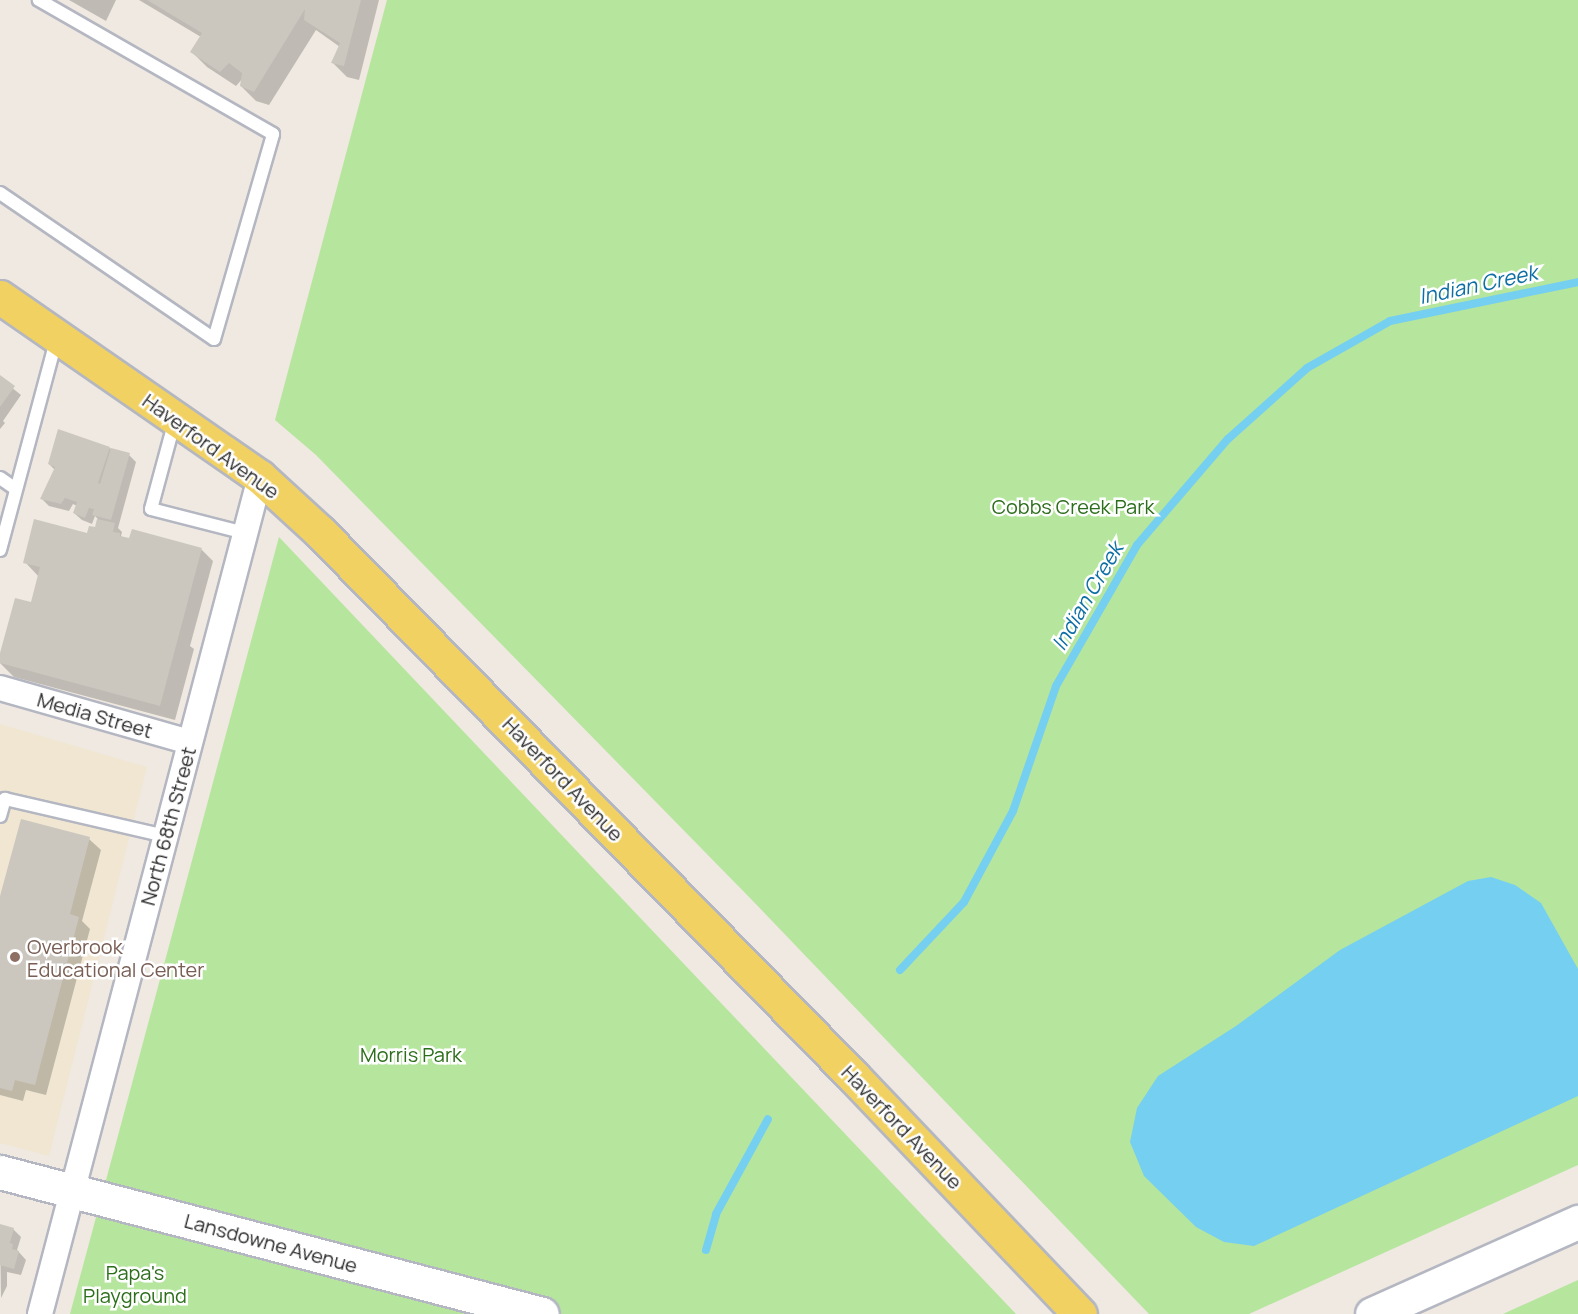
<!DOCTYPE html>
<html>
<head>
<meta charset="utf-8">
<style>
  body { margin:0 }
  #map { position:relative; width:1578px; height:1314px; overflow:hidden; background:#efe9e1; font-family:Manrope,sans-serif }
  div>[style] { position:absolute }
  .education>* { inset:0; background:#f0e6d1 }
  .green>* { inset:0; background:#b6e59e }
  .water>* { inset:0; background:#75cff0 }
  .shadow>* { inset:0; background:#0003 }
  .stream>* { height:8px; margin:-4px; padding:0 4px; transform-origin:4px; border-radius:4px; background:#75cff0 }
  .building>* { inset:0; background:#cbc7bf }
  .roads { filter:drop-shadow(2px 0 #b4b7c1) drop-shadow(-2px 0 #b4b7c1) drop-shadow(0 2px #b4b7c1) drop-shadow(0 -2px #b4b7c1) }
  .lane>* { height:12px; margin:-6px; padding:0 6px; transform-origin:6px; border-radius:6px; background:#fff }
  .street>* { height:24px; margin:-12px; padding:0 12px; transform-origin:12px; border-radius:12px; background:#fff }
  .secondary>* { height:33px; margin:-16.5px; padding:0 16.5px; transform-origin:16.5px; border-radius:16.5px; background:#fff }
  .primary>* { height:33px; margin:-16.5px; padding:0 16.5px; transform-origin:16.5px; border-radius:16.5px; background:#f2d163 }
  .dots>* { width:16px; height:16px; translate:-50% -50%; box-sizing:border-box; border:3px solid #fff; border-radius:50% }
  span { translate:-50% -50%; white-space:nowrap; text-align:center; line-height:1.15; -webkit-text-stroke:5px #fff; paint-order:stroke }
  .street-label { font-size:20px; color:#2e2e2e }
  .park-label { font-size:20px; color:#2c6e1b }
  .education-label { font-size:20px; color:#785e54 }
  .left { translate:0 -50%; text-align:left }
  .water-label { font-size:21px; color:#0d6fa3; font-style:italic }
</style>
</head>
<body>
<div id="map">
  <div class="education">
    <div style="clip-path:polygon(0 724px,147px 767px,49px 1156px,0 1143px)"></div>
  </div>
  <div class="green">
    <div style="clip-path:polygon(387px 0,1578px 0,1578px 1165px,1249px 1314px,1149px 1314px,750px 898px,316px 455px,275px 420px)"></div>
    <div style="clip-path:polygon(279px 537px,1016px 1314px,70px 1314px)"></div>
    <div style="clip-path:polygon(1578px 1280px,1578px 1314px,1503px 1314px)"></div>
  </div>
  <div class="water">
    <div style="clip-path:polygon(1491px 877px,1515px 885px,1541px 903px,1578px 969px,1578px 1096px,1254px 1246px,1224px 1242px,1196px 1227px,1144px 1176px,1130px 1142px,1137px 1108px,1158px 1076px,1236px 1026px,1340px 950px,1468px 881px)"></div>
  </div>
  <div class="shadow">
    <div style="clip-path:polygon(69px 0,116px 0,106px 21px)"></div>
    <div style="clip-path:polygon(139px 0,379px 0,359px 80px,347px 77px,333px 63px,340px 47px,316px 30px,269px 105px,256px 101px,241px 86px,243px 78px,236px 86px,207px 67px,192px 52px,201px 37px)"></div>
    <div style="clip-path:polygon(0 378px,21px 395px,3px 421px,5px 423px,0 429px)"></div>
    <div style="clip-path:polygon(109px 448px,129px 455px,136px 462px,118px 528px,122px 532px,121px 536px,124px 538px,202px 550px,213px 561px,190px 646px,194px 649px,175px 720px,14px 677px,0 663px,32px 604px,39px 577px,25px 562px,88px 535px,96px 529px,98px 519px,95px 516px,92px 524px,82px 520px,74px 513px,77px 506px,73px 504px,69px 511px,49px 506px,42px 499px,55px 470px,49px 464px)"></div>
    <div style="clip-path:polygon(89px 839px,101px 850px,82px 921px,90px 929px,46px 1095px,26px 1090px,23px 1101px,0 1095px,0 898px)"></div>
    <div style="clip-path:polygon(0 1226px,13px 1229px,21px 1237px,17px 1250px,26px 1260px,21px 1275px,7px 1272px,7px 1286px,1px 1298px)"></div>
  </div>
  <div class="stream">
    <div style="left:900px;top:970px;width:93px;rotate:-46.7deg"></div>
    <div style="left:964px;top:902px;width:103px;rotate:-61.7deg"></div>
    <div style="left:1013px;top:811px;width:132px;rotate:-71deg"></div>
    <div style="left:1056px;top:686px;width:163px;rotate:-60.1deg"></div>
    <div style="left:1137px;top:545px;width:140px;rotate:-49.4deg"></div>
    <div style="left:1228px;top:439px;width:106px;rotate:-41.9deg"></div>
    <div style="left:1307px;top:368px;width:95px;rotate:-29.5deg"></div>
    <div style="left:1390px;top:321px;width:192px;rotate:-11.7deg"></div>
    <div style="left:706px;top:1250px;width:37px;rotate:-74deg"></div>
    <div style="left:716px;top:1214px;width:108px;rotate:-61.3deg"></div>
  </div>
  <div class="building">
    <div style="clip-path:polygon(147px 0,361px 0,344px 66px,331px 63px,340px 43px,304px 20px,305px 9px,254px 92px,240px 86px,242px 73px,229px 63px,220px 72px,190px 52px,202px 33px)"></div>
    <div style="clip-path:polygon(0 375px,15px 386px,0 407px)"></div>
    <div style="clip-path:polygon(58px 429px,110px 447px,98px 483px,100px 484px,111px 448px,130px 453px,111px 520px,92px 515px,94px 509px,89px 508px,85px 518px,73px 513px,77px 502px,65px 498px,61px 504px,40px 499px,55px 467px,48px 464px)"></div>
    <div style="clip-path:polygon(34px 519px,87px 533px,89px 526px,95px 527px,97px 519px,115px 523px,113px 532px,120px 533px,120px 536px,129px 538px,132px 529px,202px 548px,160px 706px,0 663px,0 653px,15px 598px,31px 602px,40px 567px,23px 563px)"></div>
    <div style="clip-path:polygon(21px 819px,90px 837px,70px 914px,79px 917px,35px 1085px,15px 1080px,12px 1091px,0 1088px,0 896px)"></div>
    <div style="clip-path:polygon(0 1224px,14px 1228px,10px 1243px,13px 1244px,12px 1249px,19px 1251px,14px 1269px,0 1265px)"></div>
  </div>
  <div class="roads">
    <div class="lane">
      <div style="left:0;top:193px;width:259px;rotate:34.3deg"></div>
      <div style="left:214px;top:339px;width:213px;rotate:-73.9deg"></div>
      <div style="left:273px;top:134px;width:270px;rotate:-150.2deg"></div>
      <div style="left:175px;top:420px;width:92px;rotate:105.1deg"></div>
      <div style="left:151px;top:509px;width:97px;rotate:14.3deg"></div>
      <div style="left:0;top:478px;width:19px;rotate:35deg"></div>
      <div style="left:0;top:550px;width:220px;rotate:-75deg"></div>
      <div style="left:0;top:816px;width:18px;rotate:-74deg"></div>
      <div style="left:5px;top:799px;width:164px;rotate:13deg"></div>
    </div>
    <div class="street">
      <div style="left:0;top:688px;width:197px;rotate:15.9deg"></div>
      <div style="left:40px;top:1314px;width:865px;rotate:-75.27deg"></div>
    </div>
    <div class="secondary">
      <div style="left:0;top:1172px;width:560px;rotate:14.68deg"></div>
      <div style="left:1372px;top:1314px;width:226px;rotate:-24.1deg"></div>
    </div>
    <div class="primary">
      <div style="left:0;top:297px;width:316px;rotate:34.7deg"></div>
      <div style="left:260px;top:477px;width:81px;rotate:42.5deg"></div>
      <div style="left:320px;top:532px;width:762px;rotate:45.59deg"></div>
      <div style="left:853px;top:1076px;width:329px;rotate:46.4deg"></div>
    </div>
  </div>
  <div class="dots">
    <div style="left:15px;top:957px;background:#8d6e63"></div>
  </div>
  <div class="street-label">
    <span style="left:211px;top:446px;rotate:36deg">Haverford Avenue</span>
    <span style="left:95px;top:715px;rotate:16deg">Media Street</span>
    <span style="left:563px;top:779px;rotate:46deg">Haverford Avenue</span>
    <span style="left:168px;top:826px;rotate:-75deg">North 68th Street</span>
    <span style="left:902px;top:1127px;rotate:46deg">Haverford Avenue</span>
    <span style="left:271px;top:1243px;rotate:15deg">Lansdowne Avenue</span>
  </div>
  <div class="park-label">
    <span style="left:1073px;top:506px">Cobbs Creek Park</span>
    <span style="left:411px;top:1054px">Morris Park</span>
    <span style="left:135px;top:1284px">Papa's<br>Playground</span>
  </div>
  <div class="education-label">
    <span class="left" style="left:27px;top:958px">Overbrook<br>Educational Center</span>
  </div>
  <div class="water-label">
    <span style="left:1478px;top:284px;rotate:-12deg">Indian Creek</span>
    <span style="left:1087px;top:596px;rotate:-60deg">Indian Creek</span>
  </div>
</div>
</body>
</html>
